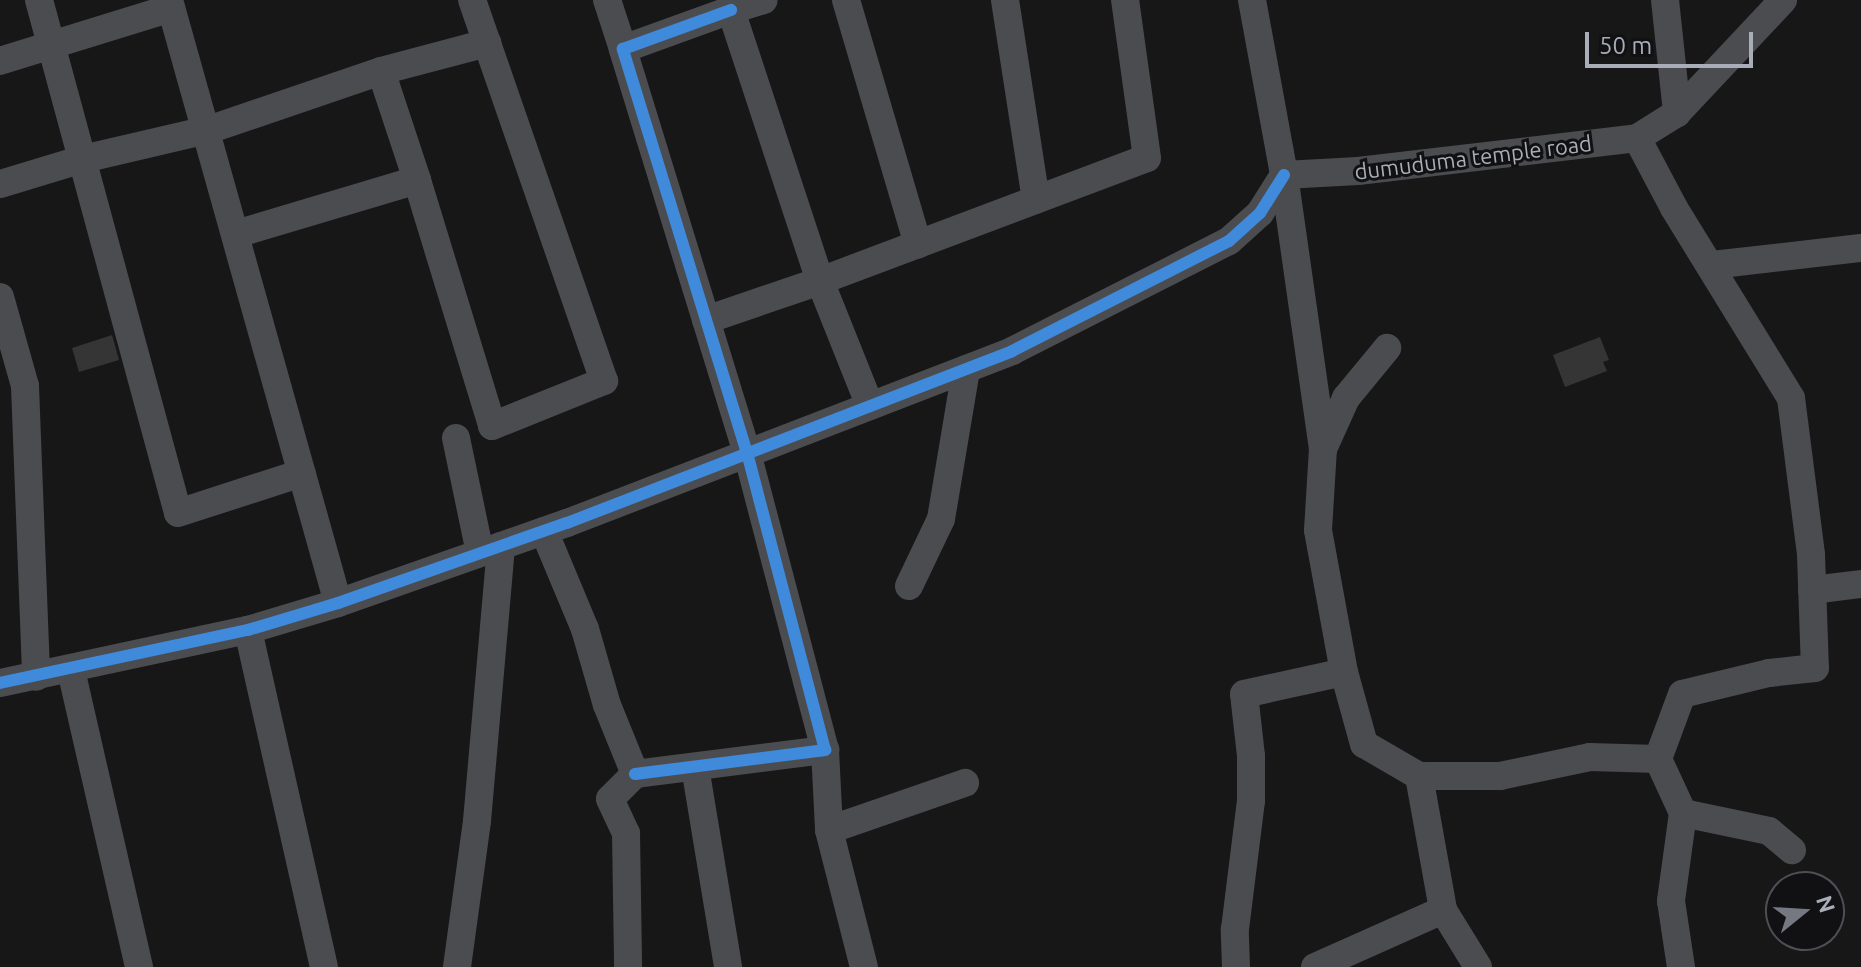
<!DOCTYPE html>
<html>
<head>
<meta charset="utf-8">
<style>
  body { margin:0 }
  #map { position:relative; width:1861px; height:967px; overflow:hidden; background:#171717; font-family:Ubuntu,sans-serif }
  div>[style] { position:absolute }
  .building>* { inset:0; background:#353536 }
  .minor>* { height:28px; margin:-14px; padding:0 14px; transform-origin:14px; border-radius:14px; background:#4b4c50 }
  .cycleway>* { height:12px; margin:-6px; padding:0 6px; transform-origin:6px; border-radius:6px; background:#408adc }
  span { translate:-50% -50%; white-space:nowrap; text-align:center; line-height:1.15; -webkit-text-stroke:6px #111113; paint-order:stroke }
  .street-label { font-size:22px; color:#a8adb8 }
  .north { position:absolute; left:1765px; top:871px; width:80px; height:80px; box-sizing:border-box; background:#111113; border:2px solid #4d4f55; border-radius:50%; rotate:72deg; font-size:22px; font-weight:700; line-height:32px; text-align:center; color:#a8adb8 }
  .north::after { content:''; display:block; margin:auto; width:28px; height:36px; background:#757880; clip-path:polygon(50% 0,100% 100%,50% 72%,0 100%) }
  .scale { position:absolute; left:1585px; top:32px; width:168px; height:36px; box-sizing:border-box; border:4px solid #a8adb8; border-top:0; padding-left:10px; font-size:24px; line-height:28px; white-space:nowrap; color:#a8adb8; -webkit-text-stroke:6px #111113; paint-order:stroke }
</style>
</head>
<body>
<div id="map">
  <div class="building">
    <div style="clip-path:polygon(112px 335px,119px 360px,79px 372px,72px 348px)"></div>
    <div style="clip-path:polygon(1600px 337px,1609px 360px,1603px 362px,1607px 371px,1565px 387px,1553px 355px)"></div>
  </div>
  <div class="minor">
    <div style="left:39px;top:0;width:531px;rotate:74.84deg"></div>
    <div style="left:178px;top:513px;width:130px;rotate:-17.9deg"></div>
    <div style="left:169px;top:0;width:626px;rotate:74.34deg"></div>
    <div style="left:607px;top:0;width:52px;rotate:71.9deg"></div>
    <div style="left:846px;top:0;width:255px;rotate:73.6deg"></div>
    <div style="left:1005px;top:0;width:202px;rotate:81.2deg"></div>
    <div style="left:1252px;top:0;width:178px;rotate:79.6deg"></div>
    <div style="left:1284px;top:175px;width:74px;rotate:-3.1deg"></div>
    <div style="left:1358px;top:171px;width:281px;rotate:-6.7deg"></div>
    <div style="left:1637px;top:138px;width:47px;rotate:-32deg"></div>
    <div style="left:1677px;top:113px;width:155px;rotate:-46.8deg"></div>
    <div style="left:1665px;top:0;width:114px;rotate:83.9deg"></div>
    <div style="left:0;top:61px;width:179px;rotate:-17.2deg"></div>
    <div style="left:381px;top:71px;width:110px;rotate:-14.8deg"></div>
    <div style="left:1637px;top:138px;width:79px;rotate:62.1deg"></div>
    <div style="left:1674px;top:208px;width:223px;rotate:58.4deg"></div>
    <div style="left:1791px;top:398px;width:158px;rotate:82.7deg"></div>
    <div style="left:1811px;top:555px;width:113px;rotate:88deg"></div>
    <div style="left:1815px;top:668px;width:46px;rotate:173.8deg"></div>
    <div style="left:1769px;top:673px;width:89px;rotate:166.4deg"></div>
    <div style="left:1682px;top:694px;width:69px;rotate:110.3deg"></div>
    <div style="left:1658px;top:759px;width:60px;rotate:65.2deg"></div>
    <div style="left:1683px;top:813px;width:89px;rotate:97.8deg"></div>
    <div style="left:1671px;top:901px;width:67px;rotate:81.4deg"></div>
    <div style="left:1284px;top:175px;width:277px;rotate:81.9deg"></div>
    <div style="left:0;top:184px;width:87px;rotate:-16.8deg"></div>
    <div style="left:83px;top:159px;width:128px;rotate:-13.1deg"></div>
    <div style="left:208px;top:130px;width:183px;rotate:-18.8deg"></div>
    <div style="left:381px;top:71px;width:115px;rotate:71.7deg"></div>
    <div style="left:236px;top:234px;width:189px;rotate:-16.6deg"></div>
    <div style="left:417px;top:180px;width:257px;rotate:73deg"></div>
    <div style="left:492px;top:426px;width:121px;rotate:-21.9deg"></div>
    <div style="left:604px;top:381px;width:403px;rotate:-109.1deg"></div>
    <div style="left:1712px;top:265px;width:150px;rotate:-6.5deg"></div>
    <div style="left:0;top:297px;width:92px;rotate:74.3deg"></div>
    <div style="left:25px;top:386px;width:291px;rotate:87.8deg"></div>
    <div style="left:706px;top:320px;width:120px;rotate:-18.9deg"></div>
    <div style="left:820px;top:281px;width:285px;rotate:-108.2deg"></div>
    <div style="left:731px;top:10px;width:34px;rotate:-17deg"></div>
    <div style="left:870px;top:406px;width:135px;rotate:-111.8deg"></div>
    <div style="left:820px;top:281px;width:349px;rotate:-20.6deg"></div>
    <div style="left:1147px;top:158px;width:160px;rotate:-97.9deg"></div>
    <div style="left:456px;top:438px;width:117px;rotate:78.2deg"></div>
    <div style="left:544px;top:531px;width:106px;rotate:67.3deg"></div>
    <div style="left:585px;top:629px;width:79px;rotate:73.9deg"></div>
    <div style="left:607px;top:705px;width:74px;rotate:67.9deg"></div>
    <div style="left:635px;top:774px;width:35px;rotate:135deg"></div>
    <div style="left:610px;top:799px;width:38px;rotate:65deg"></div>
    <div style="left:626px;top:833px;width:134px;rotate:89.1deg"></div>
    <div style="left:909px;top:586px;width:74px;rotate:-64.5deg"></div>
    <div style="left:941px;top:519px;width:152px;rotate:-80.5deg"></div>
    <div style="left:1812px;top:590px;width:49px;rotate:-7deg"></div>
    <div style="left:248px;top:630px;width:345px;rotate:77.3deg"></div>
    <div style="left:71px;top:670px;width:305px;rotate:77.1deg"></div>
    <div style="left:1344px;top:672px;width:75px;rotate:74.5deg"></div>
    <div style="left:1364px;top:744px;width:64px;rotate:30.2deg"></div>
    <div style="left:1419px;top:776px;width:81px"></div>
    <div style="left:1500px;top:776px;width:92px;rotate:-11.9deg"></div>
    <div style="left:1590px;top:757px;width:68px;rotate:1.7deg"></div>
    <div style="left:0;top:683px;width:254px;rotate:-12.1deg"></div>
    <div style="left:248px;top:630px;width:94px;rotate:-16.7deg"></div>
    <div style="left:338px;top:603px;width:243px;rotate:-19.3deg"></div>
    <div style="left:567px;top:523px;width:477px;rotate:-21.1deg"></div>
    <div style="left:1012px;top:351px;width:243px;rotate:-26.9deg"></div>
    <div style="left:1229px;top:241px;width:42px;rotate:-42.1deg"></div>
    <div style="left:1260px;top:213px;width:45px;rotate:-57.7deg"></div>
    <div style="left:825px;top:750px;width:80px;rotate:87.1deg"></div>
    <div style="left:829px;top:830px;width:141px;rotate:75.7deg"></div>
    <div style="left:695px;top:767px;width:203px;rotate:80.6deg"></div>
    <div style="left:635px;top:774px;width:192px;rotate:-7.2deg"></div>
    <div style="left:825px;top:750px;width:307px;rotate:-104.7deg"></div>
    <div style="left:747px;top:453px;width:423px;rotate:-107.1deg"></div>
    <div style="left:623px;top:49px;width:115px;rotate:-19.9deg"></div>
    <div style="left:1419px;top:776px;width:136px;rotate:79.8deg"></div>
    <div style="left:1683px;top:813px;width:88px;rotate:11.8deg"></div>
    <div style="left:1769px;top:831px;width:30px;rotate:40deg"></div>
    <div style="left:829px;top:830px;width:144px;rotate:-19.1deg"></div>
    <div style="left:457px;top:967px;width:147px;rotate:-82.2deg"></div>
    <div style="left:477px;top:821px;width:276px;rotate:-85deg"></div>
    <div style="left:1236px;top:967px;width:38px;rotate:-92deg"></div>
    <div style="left:1235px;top:929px;width:129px;rotate:-82.9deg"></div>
    <div style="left:1251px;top:801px;width:45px;rotate:-90deg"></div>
    <div style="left:1251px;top:756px;width:62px;rotate:-96.4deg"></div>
    <div style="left:1244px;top:694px;width:102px;rotate:-12.4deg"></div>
    <div style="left:1344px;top:672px;width:144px;rotate:-100.4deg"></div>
    <div style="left:1318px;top:530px;width:81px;rotate:-86.5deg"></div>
    <div style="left:1323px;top:449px;width:56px;rotate:-65.7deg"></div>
    <div style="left:1346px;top:398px;width:65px;rotate:-50.6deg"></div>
    <div style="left:1315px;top:967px;width:140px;rotate:-24deg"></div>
    <div style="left:1443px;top:910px;width:67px;rotate:58.4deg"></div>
  </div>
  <div class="cycleway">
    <div style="left:0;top:683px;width:254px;rotate:-12.1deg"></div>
    <div style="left:248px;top:630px;width:94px;rotate:-16.7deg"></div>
    <div style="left:338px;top:603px;width:243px;rotate:-19.3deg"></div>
    <div style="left:567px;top:523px;width:477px;rotate:-21.1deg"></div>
    <div style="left:1012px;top:351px;width:243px;rotate:-26.9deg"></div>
    <div style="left:1229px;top:241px;width:42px;rotate:-42.1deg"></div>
    <div style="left:1260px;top:213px;width:45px;rotate:-57.7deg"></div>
    <div style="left:635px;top:774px;width:192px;rotate:-7.2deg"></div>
    <div style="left:825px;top:750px;width:307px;rotate:-104.7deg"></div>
    <div style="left:747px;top:453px;width:423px;rotate:-107.1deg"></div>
    <div style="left:623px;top:49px;width:115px;rotate:-19.9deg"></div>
  </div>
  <div class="street-label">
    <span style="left:1473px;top:157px;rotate:-7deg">dumuduma temple road</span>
  </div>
  <div class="north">N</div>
  <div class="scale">50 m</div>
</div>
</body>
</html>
